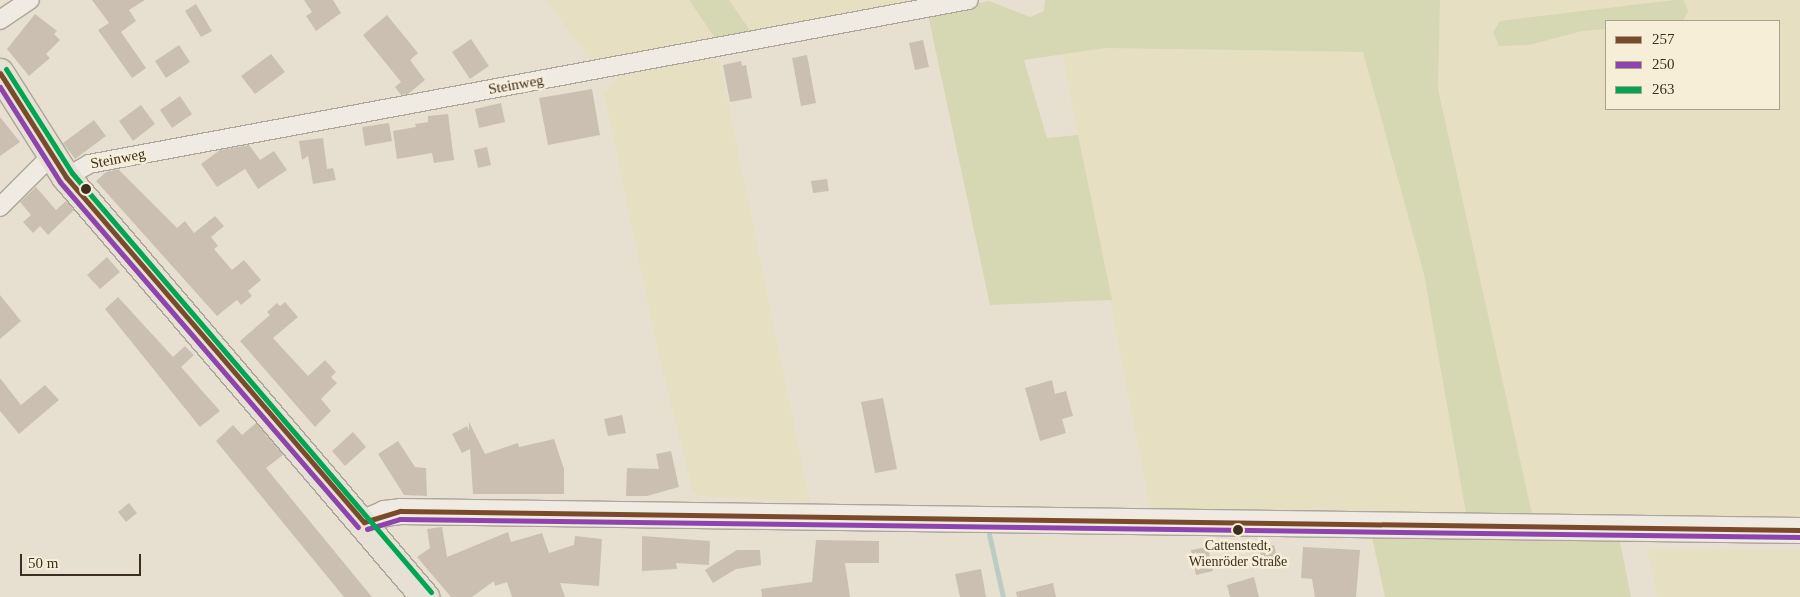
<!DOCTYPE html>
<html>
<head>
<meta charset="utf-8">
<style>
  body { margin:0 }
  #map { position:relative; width:1800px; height:597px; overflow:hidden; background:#e7e0d1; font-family:Georgia,serif }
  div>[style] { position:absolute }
  .farmland>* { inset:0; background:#e6dfc2 }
  .green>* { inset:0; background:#d6d7b3 }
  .stream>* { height:5px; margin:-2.5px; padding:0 2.5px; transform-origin:2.5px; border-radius:2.5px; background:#bcccc2 }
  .building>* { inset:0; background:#cbbfb2 }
  .roads { filter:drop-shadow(1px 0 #ada599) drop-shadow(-1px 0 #ada599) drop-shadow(0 1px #ada599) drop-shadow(0 -1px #ada599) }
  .minor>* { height:18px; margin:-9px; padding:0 9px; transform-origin:9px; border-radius:9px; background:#efebe3 }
  .secondary>* { height:25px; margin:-12.5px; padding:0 12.5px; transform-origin:12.5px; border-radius:12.5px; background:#efebe3 }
  .primary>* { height:28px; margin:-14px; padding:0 14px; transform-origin:14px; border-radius:14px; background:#e6e1d4 }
  .bus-1>* { height:5px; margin:-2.5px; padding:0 2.5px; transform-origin:2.5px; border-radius:2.5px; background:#7a4b2a }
  .bus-2>* { height:5px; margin:-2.5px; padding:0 2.5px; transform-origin:2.5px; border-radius:2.5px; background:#8e44ad }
  .bus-3>* { height:5px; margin:-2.5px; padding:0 2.5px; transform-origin:2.5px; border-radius:2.5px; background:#00a651 }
  .dots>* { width:14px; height:14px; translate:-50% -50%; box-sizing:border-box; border:2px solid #f7eed8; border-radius:50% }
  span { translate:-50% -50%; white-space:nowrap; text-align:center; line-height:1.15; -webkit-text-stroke:5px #f7eed8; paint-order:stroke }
  .bus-label { font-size:14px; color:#3d2e20 }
  .street-label { font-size:15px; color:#3d2e20 }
  .legend { position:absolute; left:1605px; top:20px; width:175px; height:90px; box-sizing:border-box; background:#f7eed8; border:1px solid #ada18e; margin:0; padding:6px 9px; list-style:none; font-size:15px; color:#3d2e20 }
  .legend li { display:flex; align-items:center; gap:10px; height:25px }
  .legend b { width:25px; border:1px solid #ada18e }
  .scale { position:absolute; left:20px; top:554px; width:121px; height:22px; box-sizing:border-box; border:2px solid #3d2e20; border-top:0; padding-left:6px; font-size:15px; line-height:18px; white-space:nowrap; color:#3d2e20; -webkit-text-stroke:4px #f7eed8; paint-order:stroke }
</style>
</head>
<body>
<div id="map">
  <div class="farmland">
    <div style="clip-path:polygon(546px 0,689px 0,715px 38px,591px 61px)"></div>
    <div style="clip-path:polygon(729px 0,939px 0,751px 32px)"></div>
    <div style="clip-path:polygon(1440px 0,1674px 0,1500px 21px,1493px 32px,1499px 46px,1529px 45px,1582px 31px,1606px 29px,1606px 109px,1779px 109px,1779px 21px,1683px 21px,1688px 11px,1684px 0,1800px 0,1800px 517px,1532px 514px,1438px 89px)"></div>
    <div style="clip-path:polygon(1105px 48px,1363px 52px,1424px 274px,1466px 513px,1150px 508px,1062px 54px)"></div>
    <div style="clip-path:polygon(711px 59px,720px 62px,810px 502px,698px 496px,693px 492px,659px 357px,604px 94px,622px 75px)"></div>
    <div style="clip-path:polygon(1647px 549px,1800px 550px,1800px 597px,1657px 597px)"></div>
  </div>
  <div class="green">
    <div style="clip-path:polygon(689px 0,729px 0,751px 32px,715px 38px)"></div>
    <div style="clip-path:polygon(1045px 0,1440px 0,1438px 89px,1532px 514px,1466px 513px,1424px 274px,1363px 52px,1105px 48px,1024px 60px,1047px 138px,1078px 135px,1112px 300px,990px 305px,928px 15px,989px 1px,1030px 17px,1044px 11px)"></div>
    <div style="clip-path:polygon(1674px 0,1684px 0,1688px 11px,1683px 21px,1606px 21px,1606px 29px,1582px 31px,1529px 45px,1499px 46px,1493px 32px,1500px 21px)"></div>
    <div style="clip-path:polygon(1372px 537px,1620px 542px,1631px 597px,1385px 597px)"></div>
  </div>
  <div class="stream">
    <div style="left:989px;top:534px;width:65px;rotate:77.5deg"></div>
  </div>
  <div class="building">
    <div style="clip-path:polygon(92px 0,145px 0,129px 10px,136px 21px,121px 32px,146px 68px,132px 78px,98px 30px,109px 23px)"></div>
    <div style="clip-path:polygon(304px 0,333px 0,341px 13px,316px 31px,306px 16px,312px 12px)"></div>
    <div style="clip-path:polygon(196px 4px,212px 31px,201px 37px,185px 11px)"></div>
    <div style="clip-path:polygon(35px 14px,57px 31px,54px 34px,60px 40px,46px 54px,50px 58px,29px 76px,7px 49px)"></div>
    <div style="clip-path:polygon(387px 15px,418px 53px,410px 60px,425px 80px,408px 94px,401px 95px,395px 87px,401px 82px,363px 35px)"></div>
    <div style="clip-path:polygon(471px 39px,489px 66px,470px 79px,452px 52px)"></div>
    <div style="clip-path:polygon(923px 40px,929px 67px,915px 70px,909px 43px)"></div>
    <div style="clip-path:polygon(179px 45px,190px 62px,166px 78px,155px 61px)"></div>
    <div style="clip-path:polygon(271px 54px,285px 72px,255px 94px,241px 76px)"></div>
    <div style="clip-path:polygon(807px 55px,816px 103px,801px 106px,792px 58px)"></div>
    <div style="clip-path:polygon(741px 61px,742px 66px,746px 65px,752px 98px,730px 102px,723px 65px)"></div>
    <div style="clip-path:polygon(592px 89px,600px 135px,548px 145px,539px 98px)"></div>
    <div style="clip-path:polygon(180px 96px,192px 114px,172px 128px,160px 110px)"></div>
    <div style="clip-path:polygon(501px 103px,505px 122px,479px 128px,475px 109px)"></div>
    <div style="clip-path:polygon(141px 105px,155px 124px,133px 141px,119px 121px)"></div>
    <div style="clip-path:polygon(448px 114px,454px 160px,434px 163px,432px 153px,397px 159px,393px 131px,416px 127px,415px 124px,428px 122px,428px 116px)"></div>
    <div style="clip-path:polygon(0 117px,20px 142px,0 156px)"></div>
    <div style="clip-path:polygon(94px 120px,106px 136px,75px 159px,63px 143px)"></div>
    <div style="clip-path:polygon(389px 123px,392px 141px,365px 146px,362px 127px)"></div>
    <div style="clip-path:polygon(323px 138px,327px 169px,333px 168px,336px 180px,313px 184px,308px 156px,302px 160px,299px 141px)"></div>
    <div style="clip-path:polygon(249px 145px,260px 160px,274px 151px,287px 170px,258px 189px,245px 169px,217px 187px,201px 164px,220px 150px)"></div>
    <div style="clip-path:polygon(487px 147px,491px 165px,478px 168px,474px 150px)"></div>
    <div style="clip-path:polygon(118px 169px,177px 228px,185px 221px,194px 233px,215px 216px,224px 226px,211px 237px,218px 246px,214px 249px,232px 270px,244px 260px,261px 280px,248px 291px,252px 296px,241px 305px,237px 300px,217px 316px,96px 181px,106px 172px)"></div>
    <div style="clip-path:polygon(827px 179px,829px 191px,813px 193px,811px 181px)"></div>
    <div style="clip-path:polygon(36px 187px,56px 210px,66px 201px,74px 210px,48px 235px,40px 226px,33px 233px,23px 222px,31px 215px,20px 202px)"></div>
    <div style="clip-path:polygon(107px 257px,120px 272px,100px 289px,87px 275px)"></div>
    <div style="clip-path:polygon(0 295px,21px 321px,0 339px)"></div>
    <div style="clip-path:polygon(118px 297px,173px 357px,185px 346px,194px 355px,181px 367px,220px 411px,200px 427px,105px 309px)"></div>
    <div style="clip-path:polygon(285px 302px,298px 317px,273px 338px,308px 376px,325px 360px,336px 372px,331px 377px,337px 383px,321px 399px,331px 411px,315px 427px,240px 341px,270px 315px,267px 312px,277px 303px,280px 306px)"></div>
    <div style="clip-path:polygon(0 378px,21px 405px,45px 385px,59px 400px,19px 434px,0 411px)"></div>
    <div style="clip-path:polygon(1052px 380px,1055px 394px,1066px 391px,1073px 416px,1062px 419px,1066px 433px,1040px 441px,1025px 388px)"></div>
    <div style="clip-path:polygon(883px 398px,897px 469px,875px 473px,861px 402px)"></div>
    <div style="clip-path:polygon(622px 415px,626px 433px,608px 436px,604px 419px)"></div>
    <div style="clip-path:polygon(469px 422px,485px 454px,518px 443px,519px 447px,554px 439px,564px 469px,564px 494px,473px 494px,470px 449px,462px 453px,452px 434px,467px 426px,469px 430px)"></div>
    <div style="clip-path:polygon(256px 423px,283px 455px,266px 468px,372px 597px,344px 597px,216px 441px,233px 425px,242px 435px)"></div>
    <div style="clip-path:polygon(353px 432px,366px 447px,345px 466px,332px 451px)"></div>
    <div style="clip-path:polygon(398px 441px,415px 467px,426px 468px,427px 496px,404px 495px,378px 454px)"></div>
    <div style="clip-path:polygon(671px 451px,679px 487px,647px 496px,626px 496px,627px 468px,659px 469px,656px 454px)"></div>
    <div style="clip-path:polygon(129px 503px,137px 513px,126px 522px,118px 512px)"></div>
    <div style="clip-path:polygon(442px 527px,447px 557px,508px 532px,511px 542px,542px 533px,549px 553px,574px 545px,575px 536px,602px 539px,599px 586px,560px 583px,565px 597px,512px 597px,507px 582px,495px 586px,494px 581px,472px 597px,451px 597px,417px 557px,430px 548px,427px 529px)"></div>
    <div style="clip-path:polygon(642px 536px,710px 541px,709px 565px,676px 563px,677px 569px,642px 571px)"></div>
    <div style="clip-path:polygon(816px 540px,879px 541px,879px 563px,845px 563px,850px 597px,762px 597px,761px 589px,812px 582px)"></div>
    <div style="clip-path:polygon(1274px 545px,1278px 563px,1263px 566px,1259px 548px)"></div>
    <div style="clip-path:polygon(1208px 547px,1213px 571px,1196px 575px,1191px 550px)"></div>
    <div style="clip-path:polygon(1303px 547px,1360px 550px,1356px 597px,1315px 597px,1312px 579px,1301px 578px)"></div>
    <div style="clip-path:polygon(737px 550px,760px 550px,761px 565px,736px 569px,713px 583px,705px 570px)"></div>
    <div style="clip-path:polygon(981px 569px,986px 597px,960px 597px,955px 574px)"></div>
    <div style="clip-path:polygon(1254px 577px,1259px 597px,1230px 597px,1227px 585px)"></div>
    <div style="clip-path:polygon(1053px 583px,1056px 597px,1017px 597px,1016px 592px)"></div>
  </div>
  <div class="roads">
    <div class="minor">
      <div style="left:0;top:20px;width:36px;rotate:-34deg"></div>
      <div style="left:66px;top:177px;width:26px;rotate:-29deg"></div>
      <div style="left:89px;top:164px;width:895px;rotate:-10.56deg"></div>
      <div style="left:0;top:207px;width:72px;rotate:-45deg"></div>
    </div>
    <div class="secondary">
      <div style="left:364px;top:522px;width:22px;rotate:-24deg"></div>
      <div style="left:384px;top:513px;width:16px;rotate:-7deg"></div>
      <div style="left:400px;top:511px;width:1400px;rotate:0.78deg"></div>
    </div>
    <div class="primary">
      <div style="left:0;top:73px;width:123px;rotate:57.6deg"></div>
      <div style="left:66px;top:177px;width:553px;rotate:49.48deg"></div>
    </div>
  </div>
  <div class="bus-1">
    <div style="left:0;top:73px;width:123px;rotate:57.6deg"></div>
    <div style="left:66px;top:177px;width:456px;rotate:49.2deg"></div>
    <div style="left:364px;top:522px;width:38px;rotate:-17deg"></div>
    <div style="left:400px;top:511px;width:1400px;rotate:0.78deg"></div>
  </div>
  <div class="bus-2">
    <div style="left:0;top:87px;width:112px;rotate:57.7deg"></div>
    <div style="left:60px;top:182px;width:456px;rotate:49.2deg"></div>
    <div style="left:367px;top:529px;width:34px;rotate:-17deg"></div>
    <div style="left:400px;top:519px;width:1400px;rotate:0.74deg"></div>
  </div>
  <div class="bus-3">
    <div style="left:6px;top:69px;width:123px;rotate:57.6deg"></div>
    <div style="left:72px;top:173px;width:552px;rotate:49.41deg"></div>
  </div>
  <div class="dots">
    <div style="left:86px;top:189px;background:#3d2e20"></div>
    <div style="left:1238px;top:530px;background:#3d2e20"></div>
  </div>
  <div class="bus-label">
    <span style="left:1238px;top:554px">Cattenstedt,<br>Wienröder Straße</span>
  </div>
  <div class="street-label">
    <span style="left:516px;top:85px;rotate:-10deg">Steinweg</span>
    <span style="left:118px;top:159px;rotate:-11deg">Steinweg</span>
  </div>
  <ul class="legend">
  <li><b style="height:6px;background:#7a4b2a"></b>257</li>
  <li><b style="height:6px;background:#8e44ad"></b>250</li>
  <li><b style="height:6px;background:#00a651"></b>263</li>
  </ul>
  <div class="scale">50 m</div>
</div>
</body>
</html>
